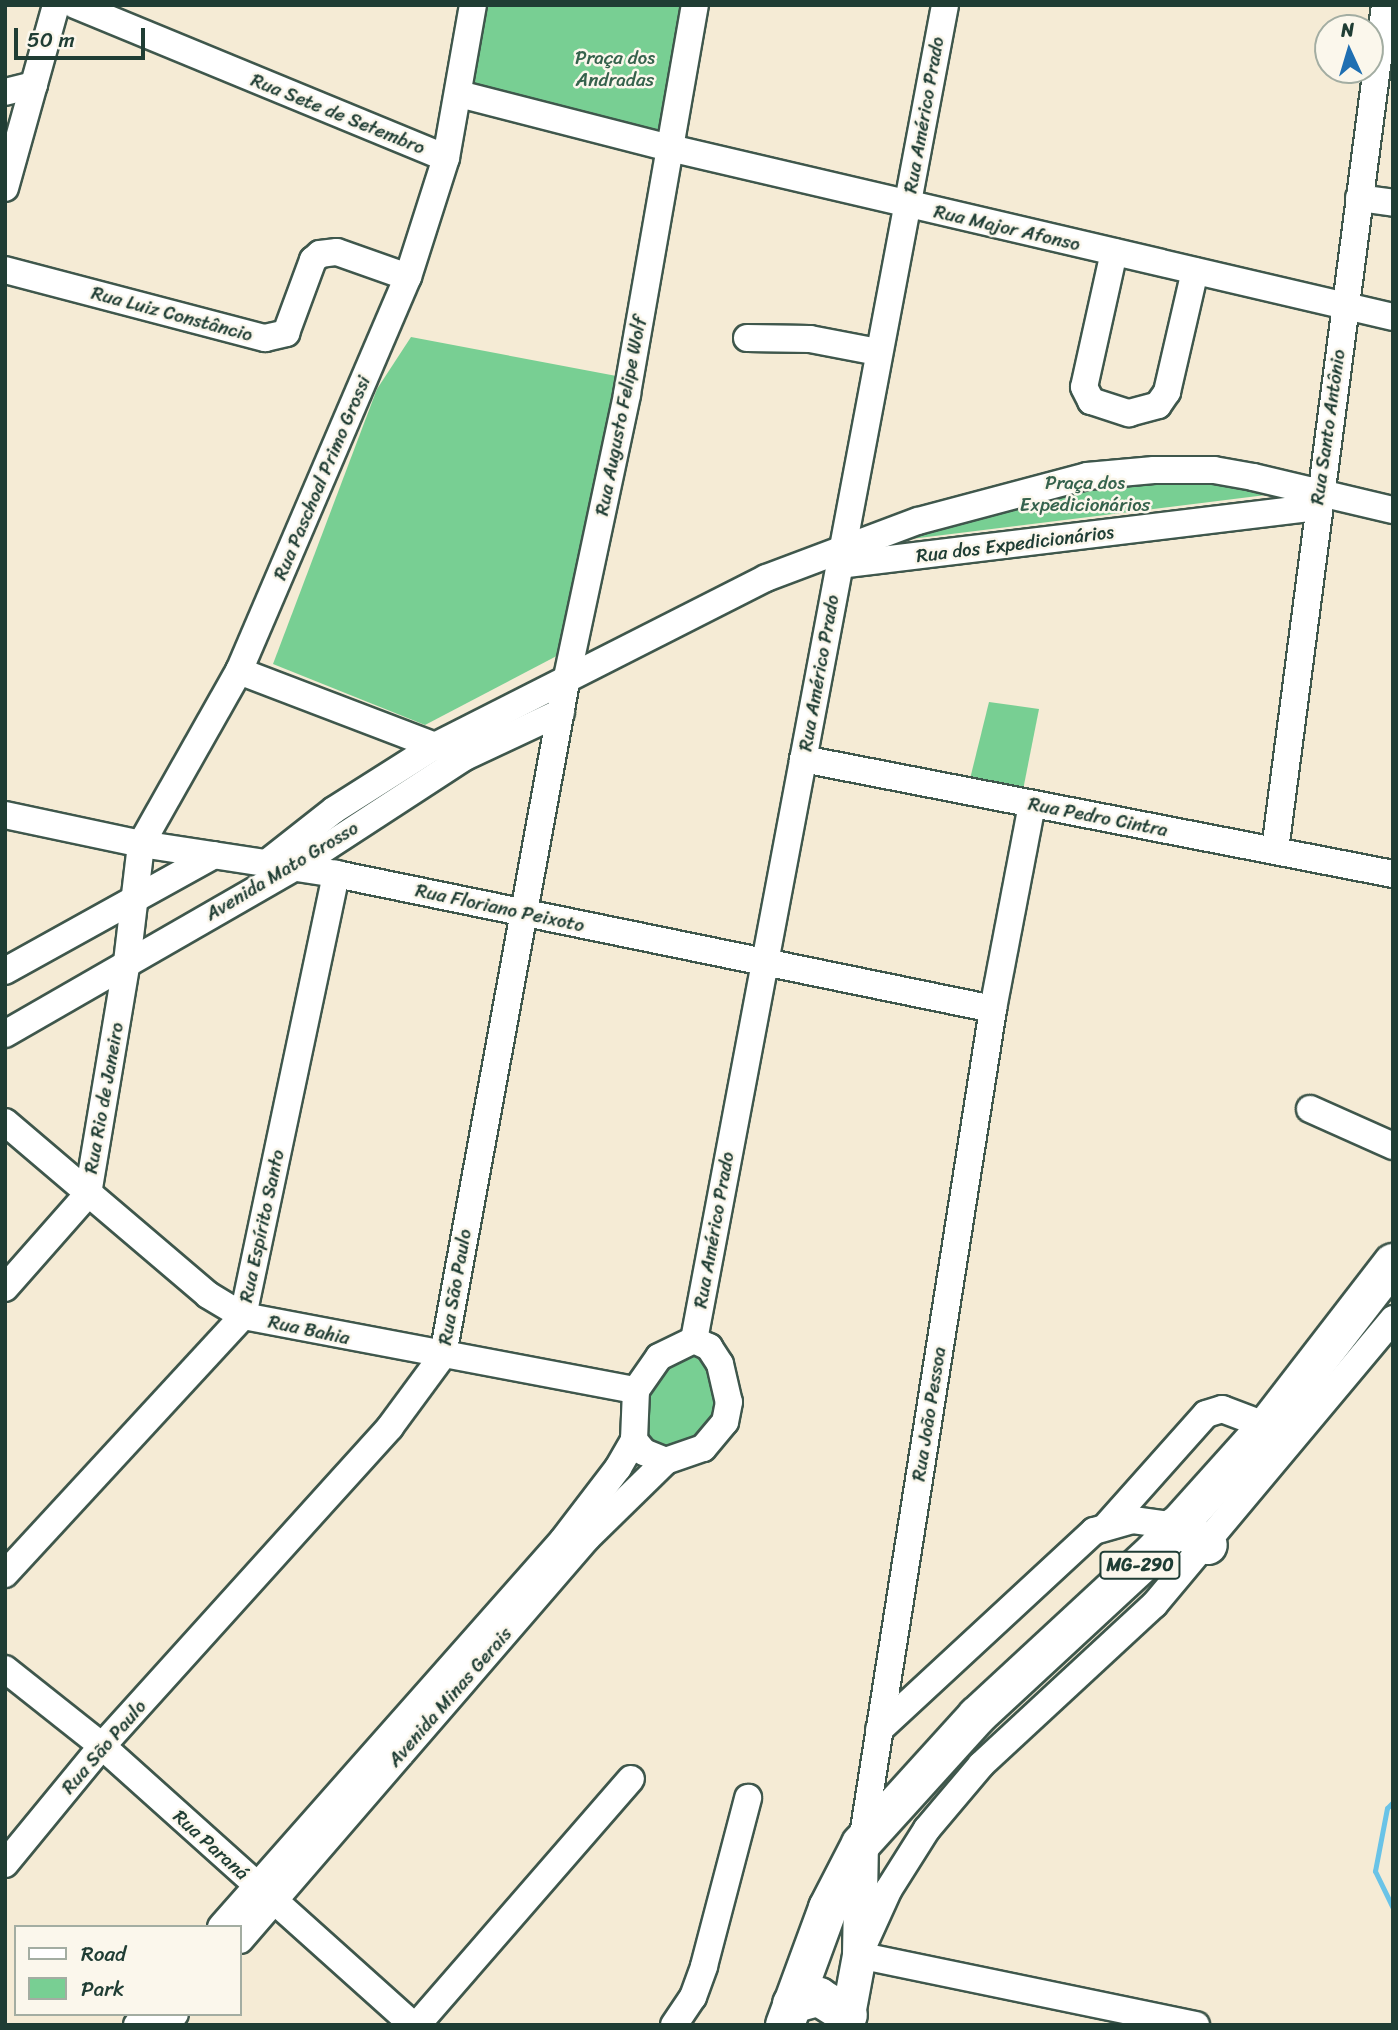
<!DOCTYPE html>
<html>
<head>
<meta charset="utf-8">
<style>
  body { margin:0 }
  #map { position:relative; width:1398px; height:2030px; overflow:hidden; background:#f5ebd5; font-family:Sriracha,sans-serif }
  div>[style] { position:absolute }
  .green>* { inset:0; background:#78cf93 }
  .stream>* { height:5px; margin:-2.5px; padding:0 2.5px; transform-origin:2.5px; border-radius:2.5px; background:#69c3e7 }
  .roads { filter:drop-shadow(2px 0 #3f574c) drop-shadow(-2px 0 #3f574c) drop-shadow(0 2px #3f574c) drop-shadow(0 -2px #3f574c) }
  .minor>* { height:26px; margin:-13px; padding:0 13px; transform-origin:13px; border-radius:13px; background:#fff }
  .major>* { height:33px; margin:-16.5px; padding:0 16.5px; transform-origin:16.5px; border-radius:16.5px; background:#fff }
  .highway>* { height:38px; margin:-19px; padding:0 19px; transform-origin:19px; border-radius:19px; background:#fff }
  span { translate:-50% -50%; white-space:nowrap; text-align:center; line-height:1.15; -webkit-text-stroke:5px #fbf7ec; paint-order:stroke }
  .shield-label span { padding:2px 5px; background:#fbf7ec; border:2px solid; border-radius:5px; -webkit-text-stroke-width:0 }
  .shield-label { font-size:18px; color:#1f3d34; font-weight:700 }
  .park-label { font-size:19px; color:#35624c }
  .street-label { font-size:19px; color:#1f3d34 }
  .frame { position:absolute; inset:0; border:7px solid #1f3d34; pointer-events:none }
  .legend { position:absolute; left:14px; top:1925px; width:228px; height:91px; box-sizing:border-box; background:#fbf7ec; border:2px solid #a3ada2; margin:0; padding:9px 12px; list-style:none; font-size:21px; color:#1f3d34 }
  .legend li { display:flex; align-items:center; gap:14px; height:35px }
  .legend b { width:35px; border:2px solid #a3ada2 }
  .north { position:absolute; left:1314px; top:14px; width:70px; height:70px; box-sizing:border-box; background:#fbf7ec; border:2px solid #a3ada2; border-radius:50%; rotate:356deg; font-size:19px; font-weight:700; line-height:28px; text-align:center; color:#1f3d34 }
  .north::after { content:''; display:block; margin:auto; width:24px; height:32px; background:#1f6fb2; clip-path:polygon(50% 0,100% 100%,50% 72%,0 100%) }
  .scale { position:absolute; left:14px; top:28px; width:131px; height:32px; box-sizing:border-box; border:4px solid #1f3d34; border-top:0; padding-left:9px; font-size:21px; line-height:24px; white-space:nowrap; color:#1f3d34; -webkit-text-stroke:5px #fbf7ec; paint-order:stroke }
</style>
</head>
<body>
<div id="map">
  <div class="green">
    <div style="clip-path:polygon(475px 5px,695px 5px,670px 148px,459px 94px)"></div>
    <div style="clip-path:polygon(411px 337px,627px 378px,570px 649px,425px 725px,273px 664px,377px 389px)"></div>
    <div style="clip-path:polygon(1164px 465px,1275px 494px,854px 546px)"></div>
    <div style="clip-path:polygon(989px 702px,1039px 709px,1023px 790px,970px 779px)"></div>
    <div style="clip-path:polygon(700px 1354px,723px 1393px,711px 1429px,664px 1453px,647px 1439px,649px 1384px,679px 1355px)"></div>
  </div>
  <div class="stream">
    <div style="left:1393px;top:1802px;width:8px;rotate:135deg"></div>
    <div style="left:1387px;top:1808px;width:64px;rotate:100.8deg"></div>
    <div style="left:1375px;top:1871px;width:41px;rotate:64.1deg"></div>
  </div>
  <div class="roads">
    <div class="minor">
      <div style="left:75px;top:5px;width:401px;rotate:22.4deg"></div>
      <div style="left:5px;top:92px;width:30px;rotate:-14deg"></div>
      <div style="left:459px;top:94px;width:218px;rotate:14.4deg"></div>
      <div style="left:670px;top:148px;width:742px;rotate:13.16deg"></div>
      <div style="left:5px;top:188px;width:190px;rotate:-74.4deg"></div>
      <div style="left:1359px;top:198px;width:34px;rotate:8deg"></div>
      <div style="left:1114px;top:252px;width:138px;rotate:102.5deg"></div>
      <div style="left:1084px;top:387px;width:16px;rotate:63deg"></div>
      <div style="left:1091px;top:401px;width:40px;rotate:18deg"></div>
      <div style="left:1129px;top:413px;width:30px;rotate:-15deg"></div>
      <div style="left:1158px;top:405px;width:16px;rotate:-55deg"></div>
      <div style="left:1167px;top:392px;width:124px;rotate:-77deg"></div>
      <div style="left:5px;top:270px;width:269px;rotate:14.7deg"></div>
      <div style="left:265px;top:338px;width:22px;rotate:-13deg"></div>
      <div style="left:286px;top:333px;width:78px;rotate:-69.7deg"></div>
      <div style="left:313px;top:260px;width:9px;rotate:-41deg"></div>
      <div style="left:320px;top:254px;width:17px;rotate:-7deg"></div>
      <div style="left:337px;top:252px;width:75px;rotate:19.4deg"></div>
      <div style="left:747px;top:338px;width:63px;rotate:0.9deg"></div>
      <div style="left:810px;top:339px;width:69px;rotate:10.8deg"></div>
      <div style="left:839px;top:565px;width:481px;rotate:-6.9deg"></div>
      <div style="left:239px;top:671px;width:222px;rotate:20.9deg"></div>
      <div style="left:803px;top:759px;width:601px;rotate:11.03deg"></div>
      <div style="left:5px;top:815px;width:139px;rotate:12deg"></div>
      <div style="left:141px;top:844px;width:197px;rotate:8.7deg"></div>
      <div style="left:336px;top:874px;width:671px;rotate:11.61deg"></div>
      <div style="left:1275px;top:850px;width:852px;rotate:-82.58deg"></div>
      <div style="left:268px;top:862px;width:84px;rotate:-38.2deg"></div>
      <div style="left:334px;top:810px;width:120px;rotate:-32.4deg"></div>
      <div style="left:435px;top:746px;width:371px;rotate:-26.9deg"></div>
      <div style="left:766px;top:578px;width:162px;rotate:-20.6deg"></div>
      <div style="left:918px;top:521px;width:175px;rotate:-14.9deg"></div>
      <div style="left:1087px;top:476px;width:67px;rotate:-5.1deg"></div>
      <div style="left:1154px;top:470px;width:60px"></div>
      <div style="left:1214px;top:470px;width:40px;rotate:10deg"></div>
      <div style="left:1253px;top:477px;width:144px;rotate:13.3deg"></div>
      <div style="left:5px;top:971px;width:239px;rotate:-29deg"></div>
      <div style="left:5px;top:1034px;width:336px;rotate:-29.9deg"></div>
      <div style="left:296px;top:867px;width:202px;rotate:-33.1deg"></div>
      <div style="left:465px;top:757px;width:106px;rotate:-25.1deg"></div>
      <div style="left:1310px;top:1109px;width:91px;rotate:24deg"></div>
      <div style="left:5px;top:1122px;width:267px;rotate:40.4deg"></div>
      <div style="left:208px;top:1295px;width:41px;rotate:31deg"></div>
      <div style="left:243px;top:1316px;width:400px;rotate:10.7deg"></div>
      <div style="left:5px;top:1288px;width:125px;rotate:-48.6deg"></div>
      <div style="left:88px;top:1194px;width:235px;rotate:-80.5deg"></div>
      <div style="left:127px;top:962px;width:119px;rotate:-83.2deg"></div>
      <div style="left:141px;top:844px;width:199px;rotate:-60.5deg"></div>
      <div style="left:239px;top:671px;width:429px;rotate:-66.8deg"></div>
      <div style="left:408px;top:277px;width:125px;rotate:-72.3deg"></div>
      <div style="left:446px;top:158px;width:155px;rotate:-80deg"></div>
      <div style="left:694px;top:1340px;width:1358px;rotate:-79.35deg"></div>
      <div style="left:694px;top:1340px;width:17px;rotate:25deg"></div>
      <div style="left:709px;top:1347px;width:20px;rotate:57deg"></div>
      <div style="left:720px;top:1364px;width:39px;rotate:77deg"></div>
      <div style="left:729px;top:1402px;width:20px;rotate:101deg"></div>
      <div style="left:725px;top:1422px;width:34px;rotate:130deg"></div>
      <div style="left:703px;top:1448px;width:39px;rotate:161deg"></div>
      <div style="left:666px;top:1461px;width:24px;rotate:-158deg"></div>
      <div style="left:644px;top:1452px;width:16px;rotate:-130deg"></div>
      <div style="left:634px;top:1440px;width:50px;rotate:-87.7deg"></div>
      <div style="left:636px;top:1390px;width:40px;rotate:-55.1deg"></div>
      <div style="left:659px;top:1357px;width:39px;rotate:-26deg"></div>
      <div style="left:1108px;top:1524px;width:147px;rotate:-48.3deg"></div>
      <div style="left:1206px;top:1414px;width:17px;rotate:-17deg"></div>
      <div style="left:1222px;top:1409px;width:48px;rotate:20.7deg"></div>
      <div style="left:5px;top:1574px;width:351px;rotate:-47.3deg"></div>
      <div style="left:243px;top:1316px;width:452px;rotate:-78.1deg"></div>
      <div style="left:5px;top:1669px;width:124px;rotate:38.4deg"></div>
      <div style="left:102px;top:1746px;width:418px;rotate:41.9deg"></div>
      <div style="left:879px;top:1730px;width:293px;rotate:-42.8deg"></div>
      <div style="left:1094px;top:1531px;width:41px;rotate:-15.8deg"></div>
      <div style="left:1133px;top:1520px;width:43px;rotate:7.9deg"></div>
      <div style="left:862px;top:1842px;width:843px;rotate:-81.06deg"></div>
      <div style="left:993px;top:1009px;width:208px;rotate:-79.2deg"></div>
      <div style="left:5px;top:1864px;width:153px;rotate:-50.6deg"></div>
      <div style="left:102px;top:1746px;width:430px;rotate:-47.9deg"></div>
      <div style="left:390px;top:1427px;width:89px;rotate:-53.6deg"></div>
      <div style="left:443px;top:1355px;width:684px;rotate:-79.64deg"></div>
      <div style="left:566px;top:682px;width:294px;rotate:-78deg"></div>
      <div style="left:627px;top:394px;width:395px;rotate:-80.1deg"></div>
      <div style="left:221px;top:1927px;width:516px;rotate:-48.53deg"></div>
      <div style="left:563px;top:1540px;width:91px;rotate:-52.6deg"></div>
      <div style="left:618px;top:1468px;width:32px;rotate:-60deg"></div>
      <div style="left:240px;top:1940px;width:532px;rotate:-49.19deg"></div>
      <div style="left:588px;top:1537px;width:109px;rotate:-44.3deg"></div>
      <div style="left:137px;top:2025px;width:14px;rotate:-51deg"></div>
      <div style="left:166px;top:2025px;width:14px;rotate:-51deg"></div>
      <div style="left:417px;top:2025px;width:326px;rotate:-49deg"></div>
      <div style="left:674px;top:2025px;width:34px;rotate:-56deg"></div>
      <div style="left:693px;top:1997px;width:33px;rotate:-70deg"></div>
      <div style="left:704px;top:1966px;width:174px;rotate:-75.3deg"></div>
      <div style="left:1196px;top:2025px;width:344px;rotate:-168.3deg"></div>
      <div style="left:859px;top:1955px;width:72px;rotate:-65.6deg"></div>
      <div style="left:889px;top:1889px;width:71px;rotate:-57.7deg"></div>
      <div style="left:927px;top:1829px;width:84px;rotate:-49.8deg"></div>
      <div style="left:981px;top:1765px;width:236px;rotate:-42.8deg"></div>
      <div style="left:1154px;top:1605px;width:373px;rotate:-50.1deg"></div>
    </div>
    <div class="major">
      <div style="left:846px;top:2025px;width:71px;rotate:-79.5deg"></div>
      <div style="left:859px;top:1955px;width:111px;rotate:-89deg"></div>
    </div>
    <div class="highway">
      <div style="left:1176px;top:1526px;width:37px;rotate:31deg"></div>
      <div style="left:792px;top:2004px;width:28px;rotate:-15deg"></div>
      <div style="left:819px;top:1997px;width:34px;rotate:32deg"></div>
      <div style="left:785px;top:2025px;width:125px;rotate:-69.8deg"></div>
      <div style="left:828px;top:1908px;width:72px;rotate:-62.7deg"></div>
      <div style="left:861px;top:1844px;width:173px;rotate:-47.8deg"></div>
      <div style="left:977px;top:1716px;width:243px;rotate:-42.8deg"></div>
      <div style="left:1155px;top:1551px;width:168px;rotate:-48.1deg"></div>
      <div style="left:1267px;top:1426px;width:206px;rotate:-52.3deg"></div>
    </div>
  </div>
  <div class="shield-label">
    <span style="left:1140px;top:1565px">MG-290</span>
  </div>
  <div class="park-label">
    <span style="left:615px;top:69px">Praça dos<br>Andradas</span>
    <span style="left:1085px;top:494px">Praça dos<br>Expedicionários</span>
  </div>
  <div class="street-label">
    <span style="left:338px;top:114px;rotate:22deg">Rua Sete de Setembro</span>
    <span style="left:924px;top:115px;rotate:-80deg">Rua Américo Prado</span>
    <span style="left:1007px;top:228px;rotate:13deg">Rua Major Afonso</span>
    <span style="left:172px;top:314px;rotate:15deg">Rua Luiz Constâncio</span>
    <span style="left:621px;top:416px;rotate:-79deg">Rua Augusto Felipe Wolf</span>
    <span style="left:1328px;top:427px;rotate:-82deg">Rua Santo Antônio</span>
    <span style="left:322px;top:478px;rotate:-67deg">Rua Paschoal Primo Grossi</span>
    <span style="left:1015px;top:544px;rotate:-7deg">Rua dos Expedicionários</span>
    <span style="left:819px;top:673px;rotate:-80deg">Rua Américo Prado</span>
    <span style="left:1098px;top:817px;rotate:11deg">Rua Pedro Cintra</span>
    <span style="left:282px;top:871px;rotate:-31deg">Avenida Mato Grosso</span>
    <span style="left:500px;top:908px;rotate:12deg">Rua Floriano Peixoto</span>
    <span style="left:104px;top:1098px;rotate:-80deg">Rua Rio de Janeiro</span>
    <span style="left:262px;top:1226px;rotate:-78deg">Rua Espírito Santo</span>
    <span style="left:714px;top:1230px;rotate:-80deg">Rua Américo Prado</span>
    <span style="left:455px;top:1287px;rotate:-80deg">Rua São Paulo</span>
    <span style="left:309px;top:1330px;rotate:12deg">Rua Bahia</span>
    <span style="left:929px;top:1414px;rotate:-81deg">Rua João Pessoa</span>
    <span style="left:450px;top:1697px;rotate:-49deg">Avenida Minas Gerais</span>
    <span style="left:104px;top:1747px;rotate:-49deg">Rua São Paulo</span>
    <span style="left:211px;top:1845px;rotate:42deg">Rua Paraná</span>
  </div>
  <div class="frame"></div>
  <ul class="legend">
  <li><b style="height:9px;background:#fff"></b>Road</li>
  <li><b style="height:19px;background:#78cf93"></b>Park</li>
  </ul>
  <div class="north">N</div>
  <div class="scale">50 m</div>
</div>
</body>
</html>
